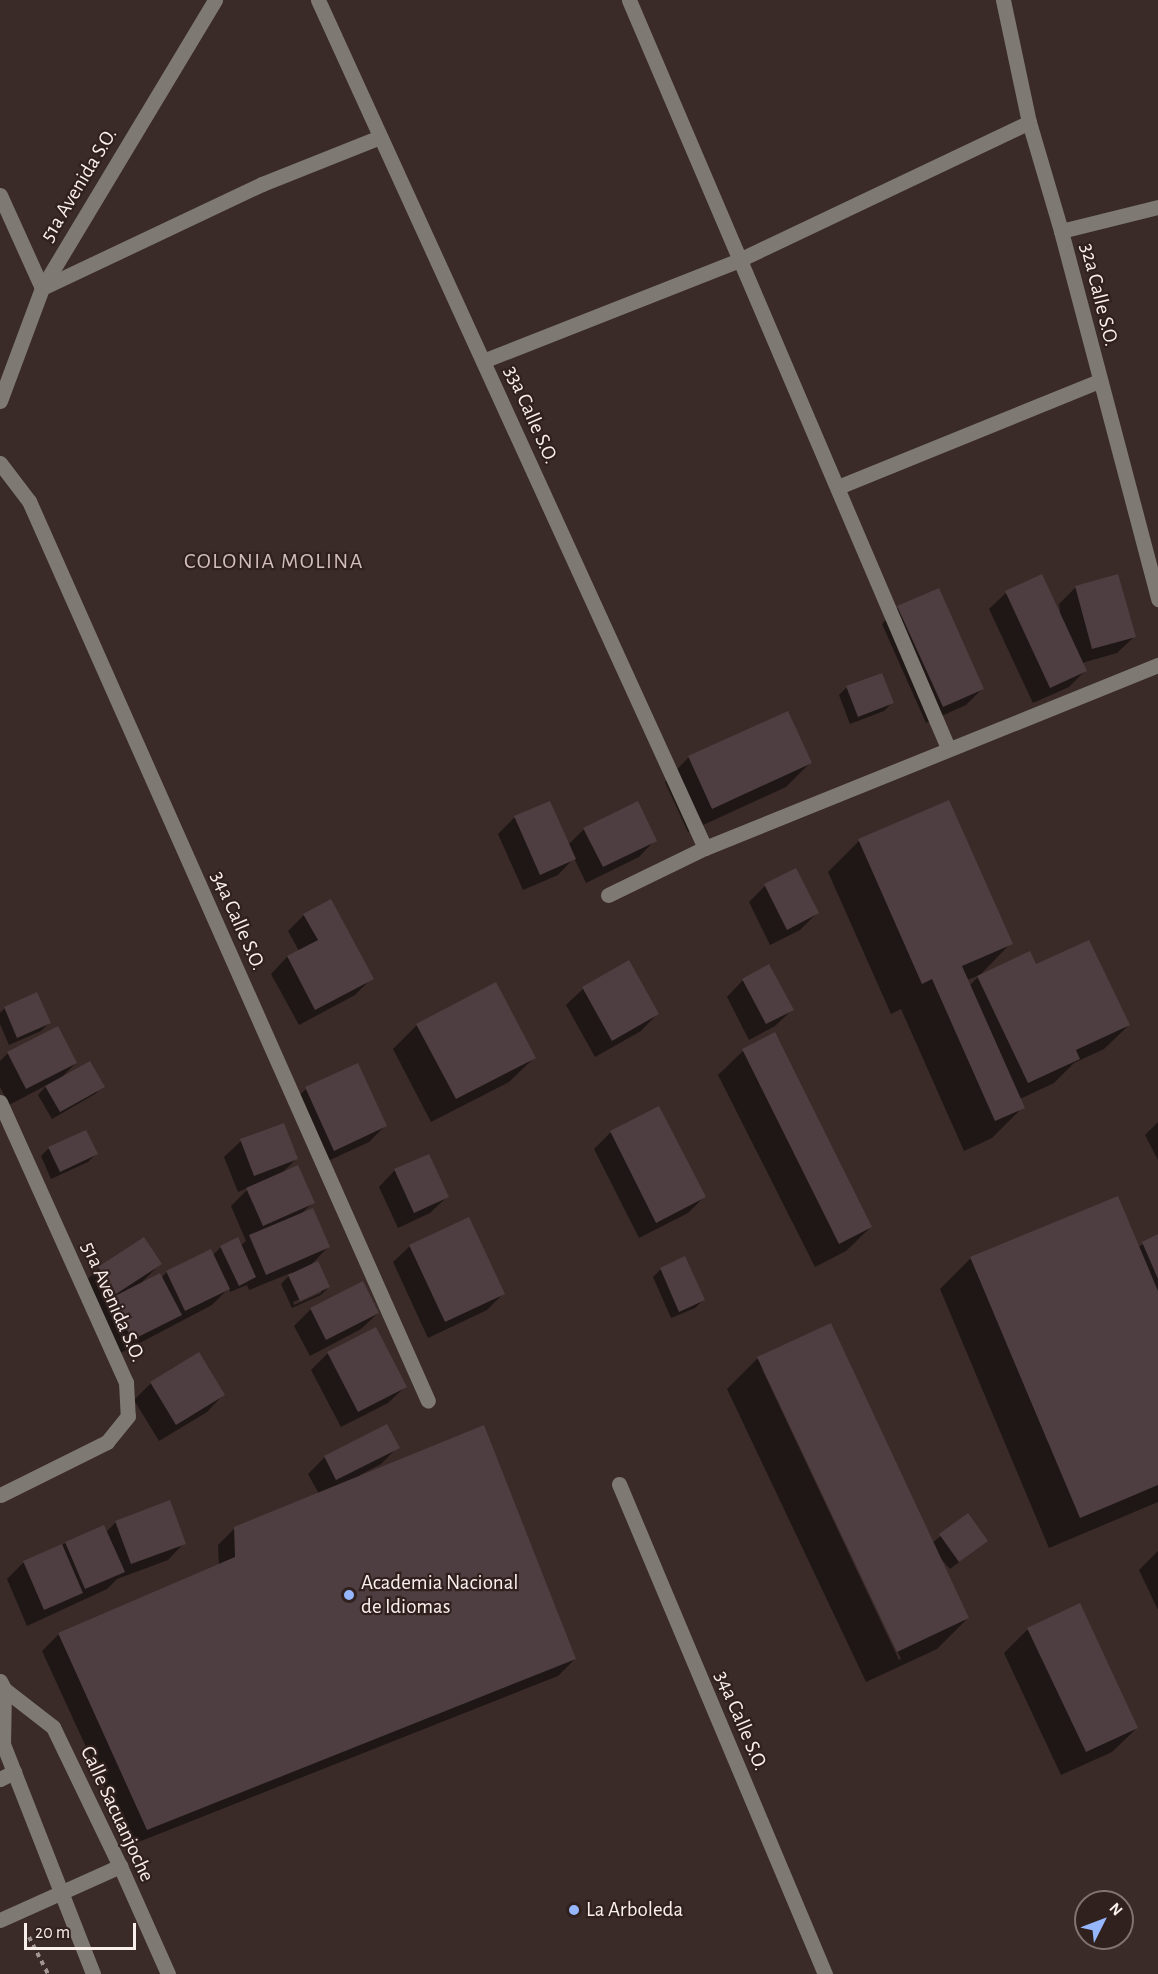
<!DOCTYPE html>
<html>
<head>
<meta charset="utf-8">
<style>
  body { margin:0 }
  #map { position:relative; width:1158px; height:1974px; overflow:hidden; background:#3a2b28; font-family:"Alegreya Sans",sans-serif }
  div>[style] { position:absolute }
  .shadow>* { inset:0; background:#0007 }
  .building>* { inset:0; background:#4e3e41 }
  .path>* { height:4px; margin-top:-2px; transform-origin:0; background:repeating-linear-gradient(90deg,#a29694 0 4.5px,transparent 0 9px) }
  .minor>* { height:15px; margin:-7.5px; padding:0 7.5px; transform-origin:7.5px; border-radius:7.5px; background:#7f7974 }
  .dots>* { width:16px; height:16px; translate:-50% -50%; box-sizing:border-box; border:3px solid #30211e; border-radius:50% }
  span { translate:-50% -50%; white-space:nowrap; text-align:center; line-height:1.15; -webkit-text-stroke:4.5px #30211e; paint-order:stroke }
  .street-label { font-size:21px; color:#f9efed }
  .poi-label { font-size:21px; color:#f9efed }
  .left { translate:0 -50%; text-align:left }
  .neighbourhood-label { font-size:22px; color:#d2beba; letter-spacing:1.5px }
  .north { position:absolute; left:1074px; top:1890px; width:60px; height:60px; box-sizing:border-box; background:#30211e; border:2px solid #807371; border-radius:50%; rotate:48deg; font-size:16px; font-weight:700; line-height:24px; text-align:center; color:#f9efed }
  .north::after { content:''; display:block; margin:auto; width:21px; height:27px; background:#96b6fd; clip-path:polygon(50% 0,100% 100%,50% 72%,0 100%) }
  .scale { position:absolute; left:24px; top:1923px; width:112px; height:27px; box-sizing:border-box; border:3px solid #f9efed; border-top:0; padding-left:8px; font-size:18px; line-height:21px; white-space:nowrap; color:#f9efed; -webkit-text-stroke:4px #30211e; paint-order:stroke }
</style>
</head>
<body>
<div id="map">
  <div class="shadow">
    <div style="clip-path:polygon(1117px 576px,1134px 637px,1117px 653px,1082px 663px,1086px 670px,1069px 687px,1033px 703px,989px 609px,1006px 593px,1061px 618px,1059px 604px,1075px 588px)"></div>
    <div style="clip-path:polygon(898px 607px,982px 689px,966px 705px,926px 723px,882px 624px)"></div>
    <div style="clip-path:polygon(847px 687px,892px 703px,884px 711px,850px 724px,839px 695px)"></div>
    <div style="clip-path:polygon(689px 757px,810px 763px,786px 787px,688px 832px,665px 782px)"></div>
    <div style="clip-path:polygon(549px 803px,568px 845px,584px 829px,655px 840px,639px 857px,586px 883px,574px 858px,558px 875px,523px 890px,498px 834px,514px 818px)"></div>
    <div style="clip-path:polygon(859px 841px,1011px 943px,980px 975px,967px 980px,969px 986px,978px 977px,1036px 966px,1129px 1025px,1104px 1049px,1074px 1063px,1054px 1083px,1020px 1099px,1023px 1107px,992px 1138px,964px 1151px,901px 1009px,891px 1014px,828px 872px)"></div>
    <div style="clip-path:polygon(765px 886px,817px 913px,800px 930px,770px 945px,749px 902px)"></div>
    <div style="clip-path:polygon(304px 915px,372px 978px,355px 995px,299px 1025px,271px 974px,287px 957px,299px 951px,288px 931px)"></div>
    <div style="clip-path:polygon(628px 962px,657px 1014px,641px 1031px,595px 1057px,566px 1005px,583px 989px)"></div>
    <div style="clip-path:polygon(743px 980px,792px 1010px,775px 1026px,749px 1040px,727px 997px)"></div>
    <div style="clip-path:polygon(5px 1008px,49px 1023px,41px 1031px,9px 1045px,0 1024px,0 1013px)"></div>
    <div style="clip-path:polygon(417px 1025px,534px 1058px,509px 1082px,431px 1122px,393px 1049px)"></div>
    <div style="clip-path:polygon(774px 1035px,871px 1227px,846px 1251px,815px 1267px,718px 1075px,743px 1051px)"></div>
    <div style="clip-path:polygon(8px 1053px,76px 1063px,60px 1079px,103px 1087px,95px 1094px,52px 1119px,38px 1095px,47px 1085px,9px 1105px,0 1087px,0 1061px)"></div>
    <div style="clip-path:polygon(357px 1065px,385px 1126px,369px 1142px,317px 1166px,289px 1105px,306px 1089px)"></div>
    <div style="clip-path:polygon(659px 1108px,704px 1197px,688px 1213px,639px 1238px,594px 1149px,610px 1133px)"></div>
    <div style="clip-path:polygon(1158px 1122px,1158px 1160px,1145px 1135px)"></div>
    <div style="clip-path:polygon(evenodd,283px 1124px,296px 1159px,280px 1175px,313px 1202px,301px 1214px,328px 1247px,310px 1266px,329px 1287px,321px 1295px,292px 1308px,281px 1284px,293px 1272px,249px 1290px,247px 1285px,230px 1292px,229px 1288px,212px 1305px,115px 1356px,83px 1284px,99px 1268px,160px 1264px,139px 1285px,161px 1278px,167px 1272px,212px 1256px,221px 1247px,240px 1246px,246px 1241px,231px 1206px,250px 1187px,238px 1192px,224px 1157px,241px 1141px,283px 1124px,321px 1290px,321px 1293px,294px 1305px,293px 1302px,321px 1290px)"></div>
    <div style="clip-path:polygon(49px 1148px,96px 1154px,88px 1162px,51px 1179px,41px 1156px)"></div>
    <div style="clip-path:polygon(395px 1170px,447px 1197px,430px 1213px,398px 1228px,379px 1187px)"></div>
    <div style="clip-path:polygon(1158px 1236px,1158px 1502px,1049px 1548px,940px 1289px,971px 1258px,1138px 1247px)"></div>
    <div style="clip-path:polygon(410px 1246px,503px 1294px,487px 1310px,428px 1338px,393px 1262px)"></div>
    <div style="clip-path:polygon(661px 1269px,703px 1300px,695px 1308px,671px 1318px,653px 1277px)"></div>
    <div style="clip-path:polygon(311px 1309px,378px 1313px,361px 1329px,310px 1356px,294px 1326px)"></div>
    <div style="clip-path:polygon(328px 1353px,405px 1387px,388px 1403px,341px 1427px,311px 1370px)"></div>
    <div style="clip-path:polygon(198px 1354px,223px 1395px,207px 1412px,159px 1441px,134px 1400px,151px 1383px)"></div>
    <div style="clip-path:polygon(evenodd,758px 1358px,932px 1543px,967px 1515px,986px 1541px,950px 1569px,937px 1554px,968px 1618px,937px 1649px,866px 1682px,727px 1389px,758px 1358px,762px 1369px,765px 1369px,901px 1659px,899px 1660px,762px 1369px)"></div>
    <div style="clip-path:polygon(398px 1447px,381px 1464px,360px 1475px,361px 1477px,575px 1659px,558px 1676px,131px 1845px,42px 1651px,59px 1634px,219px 1566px,218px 1545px,235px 1528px,319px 1494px,308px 1474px,325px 1457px)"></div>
    <div style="clip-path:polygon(169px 1502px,184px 1543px,168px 1560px,117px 1579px,107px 1589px,27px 1626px,7px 1579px,23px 1563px,66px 1543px,106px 1532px,116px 1522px)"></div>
    <div style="clip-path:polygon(1158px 1551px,1158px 1610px,1139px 1570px)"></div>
    <div style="clip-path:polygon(1028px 1629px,1137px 1728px,1112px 1752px,1061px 1775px,1004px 1653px)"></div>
  </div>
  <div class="building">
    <div style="clip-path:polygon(1042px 574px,1087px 671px,1050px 688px,1005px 591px)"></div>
    <div style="clip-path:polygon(1118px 574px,1136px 637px,1092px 649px,1075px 586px)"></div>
    <div style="clip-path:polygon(939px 588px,984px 689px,943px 707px,897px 606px)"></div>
    <div style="clip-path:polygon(882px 673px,894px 703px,858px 717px,846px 686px)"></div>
    <div style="clip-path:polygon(788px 711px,812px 763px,712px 809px,688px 756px)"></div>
    <div style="clip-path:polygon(949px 800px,1013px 944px,962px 966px,1025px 1108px,995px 1121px,932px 979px,922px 984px,858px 839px)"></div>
    <div style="clip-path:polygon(550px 801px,576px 859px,540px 875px,514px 816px)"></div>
    <div style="clip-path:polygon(638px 801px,657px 841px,603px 867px,583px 828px)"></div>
    <div style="clip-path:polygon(796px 868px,819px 913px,787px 930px,764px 884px)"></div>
    <div style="clip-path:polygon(331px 899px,374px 979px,315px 1010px,287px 956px,318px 940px,303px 914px)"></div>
    <div style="clip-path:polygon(1089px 940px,1130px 1025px,1076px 1050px,1080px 1059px,1028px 1083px,977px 976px,1030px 951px,1036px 964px)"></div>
    <div style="clip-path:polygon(629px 960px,659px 1014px,612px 1041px,582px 987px)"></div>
    <div style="clip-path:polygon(769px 964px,794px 1010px,766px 1024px,742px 979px)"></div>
    <div style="clip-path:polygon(496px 982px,536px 1058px,456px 1099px,416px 1024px)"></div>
    <div style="clip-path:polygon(37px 992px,51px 1023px,17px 1038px,4px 1007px)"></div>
    <div style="clip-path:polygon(58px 1026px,77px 1063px,26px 1089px,7px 1052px)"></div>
    <div style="clip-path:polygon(775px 1032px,872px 1227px,839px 1244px,742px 1049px)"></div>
    <div style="clip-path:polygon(90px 1061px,105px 1087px,60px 1112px,45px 1086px)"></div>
    <div style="clip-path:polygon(358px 1063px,387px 1126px,334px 1151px,305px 1087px)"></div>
    <div style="clip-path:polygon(659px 1106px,706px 1197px,656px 1223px,610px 1131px)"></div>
    <div style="clip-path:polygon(284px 1123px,298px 1159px,254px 1176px,240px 1139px)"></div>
    <div style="clip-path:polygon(86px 1130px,98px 1154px,60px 1172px,48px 1147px)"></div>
    <div style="clip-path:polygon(429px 1154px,449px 1197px,414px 1213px,394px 1169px)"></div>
    <div style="clip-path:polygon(298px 1165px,315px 1203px,263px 1226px,246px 1188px)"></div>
    <div style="clip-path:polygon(1118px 1196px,1158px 1291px,1158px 1485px,1080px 1518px,970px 1257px)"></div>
    <div style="clip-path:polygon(313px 1208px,330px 1247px,266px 1275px,249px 1235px)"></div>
    <div style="clip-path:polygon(469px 1217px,505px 1294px,445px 1322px,409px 1245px)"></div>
    <div style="clip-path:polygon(1158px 1234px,1158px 1279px,1142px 1242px)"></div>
    <div style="clip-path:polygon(144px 1237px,162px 1264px,116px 1294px,98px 1267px)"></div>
    <div style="clip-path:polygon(238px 1237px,256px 1277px,239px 1286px,220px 1246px)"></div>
    <div style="clip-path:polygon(211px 1249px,230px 1289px,185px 1311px,166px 1271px)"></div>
    <div style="clip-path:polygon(685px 1256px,705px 1300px,679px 1312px,660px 1268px)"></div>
    <div style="clip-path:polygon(318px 1261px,330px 1287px,300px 1301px,288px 1275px)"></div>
    <div style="clip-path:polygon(160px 1273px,182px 1315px,132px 1340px,111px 1298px)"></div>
    <div style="clip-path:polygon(363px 1281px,379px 1313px,326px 1340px,310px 1308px)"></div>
    <div style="clip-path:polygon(831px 1323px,969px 1618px,897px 1652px,757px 1357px)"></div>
    <div style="clip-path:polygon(376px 1327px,407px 1387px,358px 1412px,327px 1352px)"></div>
    <div style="clip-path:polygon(199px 1352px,225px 1395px,176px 1425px,150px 1382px)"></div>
    <div style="clip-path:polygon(387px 1424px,400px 1448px,336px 1480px,324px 1456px)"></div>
    <div style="clip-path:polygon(484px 1425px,576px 1659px,147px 1830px,58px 1633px,235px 1557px,234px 1527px)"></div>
    <div style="clip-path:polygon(170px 1500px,186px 1544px,131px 1564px,115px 1521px)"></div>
    <div style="clip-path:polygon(968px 1513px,988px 1541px,959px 1562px,939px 1534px)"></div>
    <div style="clip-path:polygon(104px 1525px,125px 1572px,85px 1589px,65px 1542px)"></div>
    <div style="clip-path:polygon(62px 1544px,83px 1593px,44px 1610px,23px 1561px)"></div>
    <div style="clip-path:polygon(1080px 1603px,1138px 1728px,1086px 1752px,1027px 1628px)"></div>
  </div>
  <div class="path">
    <div style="left:29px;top:1937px;width:42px;rotate:62.8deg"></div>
  </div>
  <div class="minor">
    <div style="left:318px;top:0;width:932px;rotate:65.47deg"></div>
    <div style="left:629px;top:0;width:813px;rotate:66.9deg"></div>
    <div style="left:1003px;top:0;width:125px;rotate:78deg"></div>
    <div style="left:1029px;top:122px;width:114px;rotate:73.6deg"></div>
    <div style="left:1061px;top:231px;width:381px;rotate:75.2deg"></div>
    <div style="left:0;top:195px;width:102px;rotate:65.7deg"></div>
    <div style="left:42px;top:288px;width:243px;rotate:-25.3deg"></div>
    <div style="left:262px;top:184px;width:127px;rotate:-21.7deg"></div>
    <div style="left:1061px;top:231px;width:100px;rotate:-13.9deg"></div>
    <div style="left:483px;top:361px;width:275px;rotate:-21.5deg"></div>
    <div style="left:739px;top:260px;width:321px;rotate:-25.4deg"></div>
    <div style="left:0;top:401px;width:121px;rotate:-69.6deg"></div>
    <div style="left:42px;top:288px;width:336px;rotate:-59deg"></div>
    <div style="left:0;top:463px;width:48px;rotate:52.7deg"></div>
    <div style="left:29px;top:501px;width:984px;rotate:66.09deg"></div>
    <div style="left:838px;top:487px;width:282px;rotate:-22.1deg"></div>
    <div style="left:608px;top:895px;width:108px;rotate:-25.9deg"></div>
    <div style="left:705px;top:848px;width:489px;rotate:-22deg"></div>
    <div style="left:0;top:1102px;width:307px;rotate:65.8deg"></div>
    <div style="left:126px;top:1382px;width:34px;rotate:87deg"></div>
    <div style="left:128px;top:1416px;width:33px;rotate:129deg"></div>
    <div style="left:107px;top:1442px;width:119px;rotate:153.6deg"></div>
    <div style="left:619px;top:1484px;width:532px;rotate:67.2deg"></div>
    <div style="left:0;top:1681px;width:9px;rotate:63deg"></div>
    <div style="left:4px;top:1689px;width:62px;rotate:37.8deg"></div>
    <div style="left:53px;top:1727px;width:154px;rotate:64.3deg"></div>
    <div style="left:120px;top:1866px;width:118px;rotate:66deg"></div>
    <div style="left:4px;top:1689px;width:55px;rotate:91deg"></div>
    <div style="left:3px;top:1744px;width:247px;rotate:68.6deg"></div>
    <div style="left:0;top:1779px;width:16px;rotate:-27deg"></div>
    <div style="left:0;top:1920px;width:132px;rotate:-24.2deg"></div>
  </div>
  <div class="dots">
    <div style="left:349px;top:1595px;background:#96b6fd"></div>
    <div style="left:574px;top:1910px;background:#96b6fd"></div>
  </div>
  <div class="street-label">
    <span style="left:79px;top:185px;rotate:-59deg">51a Avenida S.O.</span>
    <span style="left:1099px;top:295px;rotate:76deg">32a Calle S.O.</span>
    <span style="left:531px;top:415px;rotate:66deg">33a Calle S.O.</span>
    <span style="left:238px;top:921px;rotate:66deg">34a Calle S.O.</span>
    <span style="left:113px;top:1302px;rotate:66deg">51a Avenida S.O.</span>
    <span style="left:741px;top:1721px;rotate:67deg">34a Calle S.O.</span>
    <span style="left:117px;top:1814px;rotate:65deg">Calle Sacuanjoche</span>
  </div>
  <div class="poi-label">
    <span class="left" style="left:361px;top:1595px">Academia Nacional<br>de Idiomas</span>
    <span class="left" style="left:586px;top:1910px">La Arboleda</span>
  </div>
  <div class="neighbourhood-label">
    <span style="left:274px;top:562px">COLONIA MOLINA</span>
  </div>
  <div class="north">N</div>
  <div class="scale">20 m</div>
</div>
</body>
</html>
